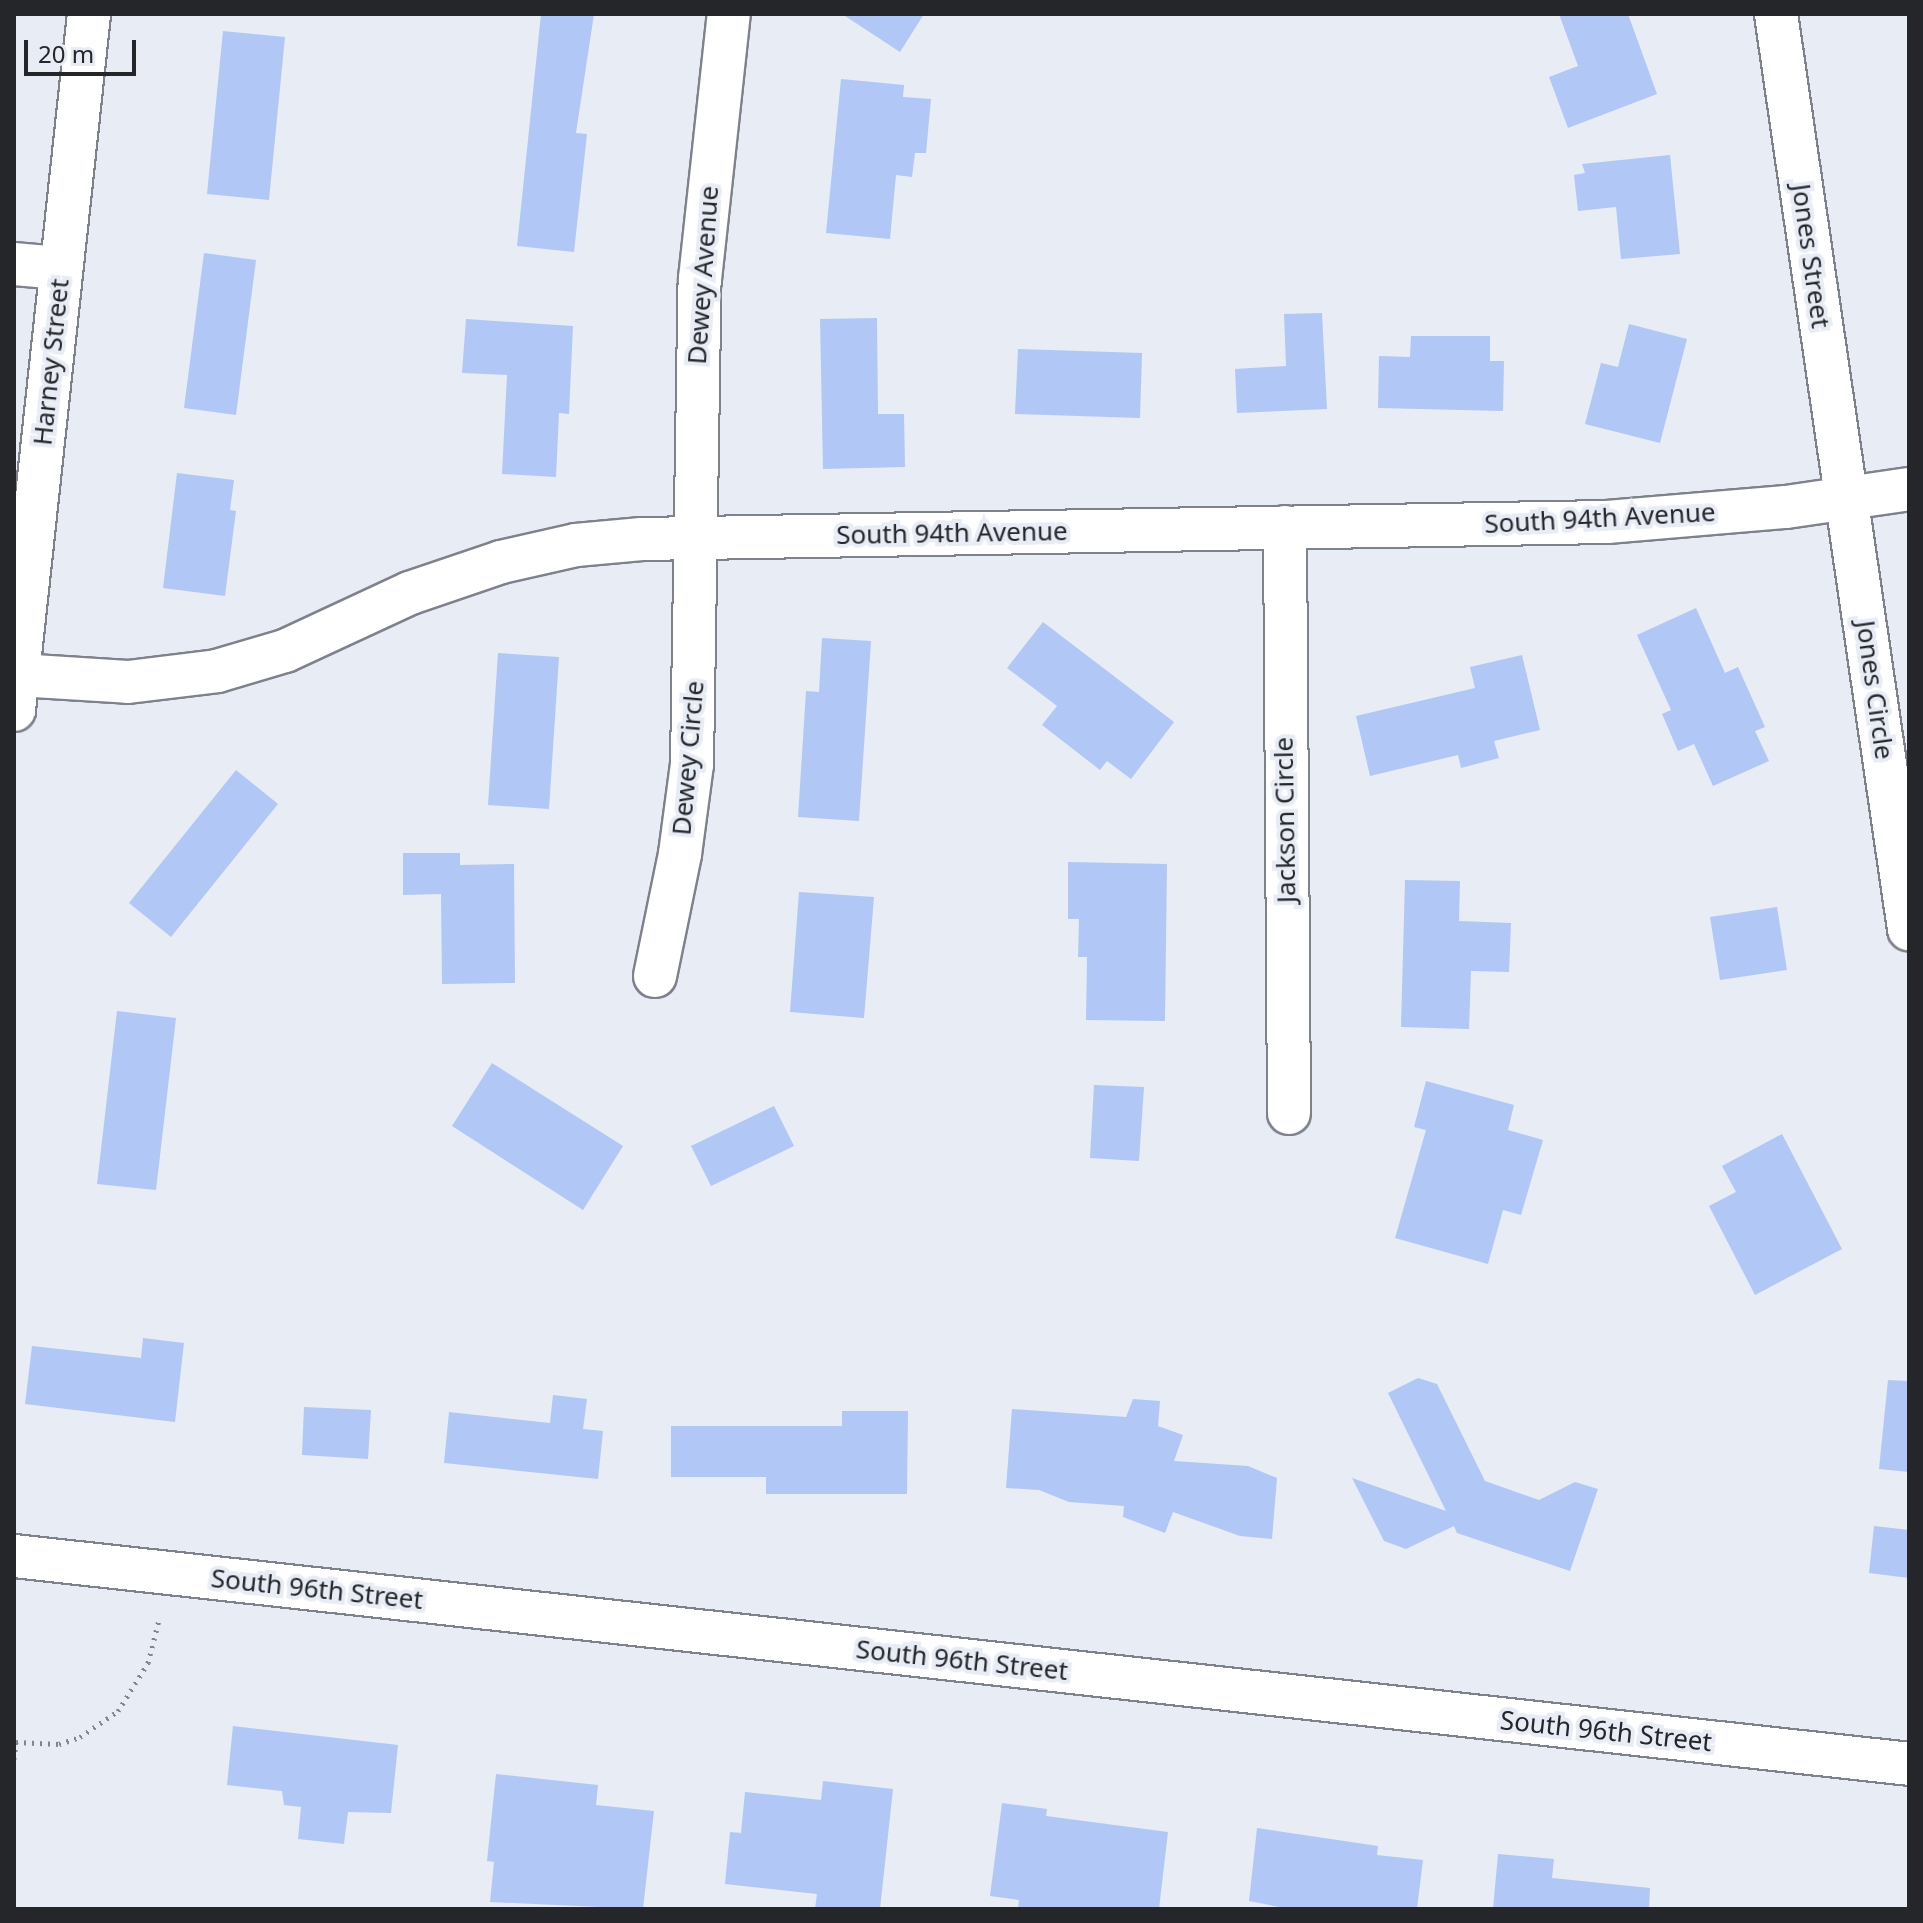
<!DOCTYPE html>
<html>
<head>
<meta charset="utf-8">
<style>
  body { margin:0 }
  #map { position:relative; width:1923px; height:1923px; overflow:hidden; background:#e7ecf5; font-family:"Noto Sans",sans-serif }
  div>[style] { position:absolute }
  .building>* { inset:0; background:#b1c7f5 }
  .path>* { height:5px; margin-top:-2.5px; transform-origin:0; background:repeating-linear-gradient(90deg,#82868c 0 2px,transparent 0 8px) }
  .roads { filter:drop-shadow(2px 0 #7e828b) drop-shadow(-2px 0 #7e828b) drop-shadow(0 2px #7e828b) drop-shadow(0 -2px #7e828b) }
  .minor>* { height:42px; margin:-21px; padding:0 21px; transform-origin:21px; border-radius:21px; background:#fff }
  span { translate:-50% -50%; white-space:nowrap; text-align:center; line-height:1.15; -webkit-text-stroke:8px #e7ecf5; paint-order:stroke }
  .street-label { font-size:26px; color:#24262a }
  .frame { position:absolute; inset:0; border:16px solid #24262a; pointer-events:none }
  .scale { position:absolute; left:24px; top:40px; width:112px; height:36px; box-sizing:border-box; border:4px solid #24262a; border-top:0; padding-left:10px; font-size:24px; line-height:28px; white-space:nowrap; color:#24262a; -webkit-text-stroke:6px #e7ecf5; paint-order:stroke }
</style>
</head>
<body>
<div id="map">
  <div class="building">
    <div style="clip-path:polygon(541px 14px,594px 14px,576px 133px,587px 134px,574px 252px,517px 246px)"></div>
    <div style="clip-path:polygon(842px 14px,924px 14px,900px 52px)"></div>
    <div style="clip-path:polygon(1559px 14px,1628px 14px,1657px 94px,1568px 128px,1549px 77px,1578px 66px)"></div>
    <div style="clip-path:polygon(223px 31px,285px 37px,269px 200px,207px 194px)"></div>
    <div style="clip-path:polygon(841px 79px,904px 85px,903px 97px,931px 99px,926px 153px,915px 153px,912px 177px,896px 175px,890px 239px,826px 233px)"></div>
    <div style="clip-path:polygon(1670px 155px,1680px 254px,1621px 259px,1616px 207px,1578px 211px,1574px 175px,1585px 173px,1582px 164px)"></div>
    <div style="clip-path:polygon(204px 253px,256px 260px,236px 415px,184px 408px)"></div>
    <div style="clip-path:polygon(1322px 313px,1327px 409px,1237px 413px,1235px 369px,1286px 366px,1284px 314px)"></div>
    <div style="clip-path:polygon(877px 318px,878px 414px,904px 414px,905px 467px,823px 469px,820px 319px)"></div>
    <div style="clip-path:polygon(466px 319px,573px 326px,569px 414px,559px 413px,556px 477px,502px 474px,507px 375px,462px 373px)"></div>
    <div style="clip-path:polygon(1629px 324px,1687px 339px,1660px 443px,1585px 424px,1601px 363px,1618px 367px)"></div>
    <div style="clip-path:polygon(1411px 336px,1490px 336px,1490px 361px,1504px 361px,1503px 411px,1378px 408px,1379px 356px,1410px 357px)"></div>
    <div style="clip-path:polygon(1018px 349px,1142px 353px,1140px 418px,1015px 414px)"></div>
    <div style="clip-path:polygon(177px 473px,234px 480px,230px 510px,236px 511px,225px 596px,163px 588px)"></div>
    <div style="clip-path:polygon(1696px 608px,1725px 673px,1738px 667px,1765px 727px,1755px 731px,1769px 761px,1713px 786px,1694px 744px,1678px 751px,1662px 714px,1671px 710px,1637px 635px)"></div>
    <div style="clip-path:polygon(1043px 622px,1174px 722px,1131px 779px,1107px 761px,1100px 770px,1042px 725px,1057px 706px,1007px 668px)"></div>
    <div style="clip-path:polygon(822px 638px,871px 641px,859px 821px,798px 817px,806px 691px,819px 692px)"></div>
    <div style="clip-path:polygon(498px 653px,559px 657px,549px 809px,488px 805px)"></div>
    <div style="clip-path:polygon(1522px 655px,1540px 730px,1494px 741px,1499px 758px,1461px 768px,1458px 755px,1370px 776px,1356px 716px,1475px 688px,1470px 667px)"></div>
    <div style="clip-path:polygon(236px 770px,278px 804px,171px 937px,129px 903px)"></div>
    <div style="clip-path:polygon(403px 853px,460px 853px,460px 865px,514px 864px,515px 983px,442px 984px,441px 894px,403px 895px)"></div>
    <div style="clip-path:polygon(1068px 862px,1167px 864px,1165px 1021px,1086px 1020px,1087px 957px,1078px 957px,1079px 919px,1068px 919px)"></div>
    <div style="clip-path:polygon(1405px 880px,1460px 881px,1459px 921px,1511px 923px,1509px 972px,1471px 971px,1469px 1029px,1401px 1027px)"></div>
    <div style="clip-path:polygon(799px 892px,874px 897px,864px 1018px,790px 1012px)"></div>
    <div style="clip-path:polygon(1777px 907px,1787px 970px,1720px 980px,1710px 917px)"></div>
    <div style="clip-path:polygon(117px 1011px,176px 1018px,156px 1190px,97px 1184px)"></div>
    <div style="clip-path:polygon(492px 1063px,623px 1146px,583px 1210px,452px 1126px)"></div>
    <div style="clip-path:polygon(1426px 1081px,1514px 1105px,1508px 1130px,1543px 1140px,1521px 1215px,1503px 1210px,1488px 1264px,1395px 1238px,1426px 1130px,1414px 1127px)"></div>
    <div style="clip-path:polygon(1094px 1085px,1144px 1087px,1139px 1161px,1090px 1158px)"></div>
    <div style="clip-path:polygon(774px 1106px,794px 1146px,711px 1186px,691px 1146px)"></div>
    <div style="clip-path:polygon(1782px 1134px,1842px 1249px,1755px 1295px,1709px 1206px,1736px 1192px,1722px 1166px)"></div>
    <div style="clip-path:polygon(143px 1338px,184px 1343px,175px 1422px,25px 1404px,32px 1346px,141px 1358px)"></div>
    <div style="clip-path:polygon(1418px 1378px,1437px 1384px,1485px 1481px,1539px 1500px,1575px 1482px,1598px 1489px,1570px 1571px,1457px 1533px,1454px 1526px,1406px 1549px,1384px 1541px,1352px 1478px,1446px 1511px,1388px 1393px)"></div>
    <div style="clip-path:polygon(1888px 1380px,1909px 1381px,1909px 1472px,1879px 1469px)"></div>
    <div style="clip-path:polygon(553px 1395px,587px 1399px,583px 1429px,603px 1431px,598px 1479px,444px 1463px,449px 1412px,550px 1423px)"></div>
    <div style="clip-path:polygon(1133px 1399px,1160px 1401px,1158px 1426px,1183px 1435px,1174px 1461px,1248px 1466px,1277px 1478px,1272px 1539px,1240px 1536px,1173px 1512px,1165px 1533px,1123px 1517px,1124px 1506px,1069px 1502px,1039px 1490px,1006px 1488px,1012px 1409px,1126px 1417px)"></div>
    <div style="clip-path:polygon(304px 1407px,371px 1410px,368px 1459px,302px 1455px)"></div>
    <div style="clip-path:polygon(842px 1411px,908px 1411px,907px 1494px,766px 1494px,766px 1477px,671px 1477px,671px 1426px,842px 1426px)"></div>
    <div style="clip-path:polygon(1874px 1526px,1909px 1530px,1909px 1578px,1869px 1573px)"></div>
    <div style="clip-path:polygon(233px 1726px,398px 1745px,391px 1813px,348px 1812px,344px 1844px,298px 1839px,301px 1807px,284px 1805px,282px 1791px,227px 1785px)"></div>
    <div style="clip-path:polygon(496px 1774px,598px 1785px,596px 1805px,654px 1811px,643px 1909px,490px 1902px,494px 1862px,487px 1861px)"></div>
    <div style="clip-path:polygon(823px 1781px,893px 1789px,880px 1909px,815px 1909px,817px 1894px,725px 1884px,730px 1832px,741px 1833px,745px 1792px,821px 1800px)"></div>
    <div style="clip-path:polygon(1002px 1803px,1047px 1809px,1046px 1816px,1168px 1832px,1159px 1909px,1018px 1909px,1019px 1900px,990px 1896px)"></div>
    <div style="clip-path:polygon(1257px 1828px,1378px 1846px,1377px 1855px,1423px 1860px,1417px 1909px,1289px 1909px,1249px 1901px)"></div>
    <div style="clip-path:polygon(1498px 1854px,1554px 1859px,1552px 1878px,1650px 1888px,1649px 1909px,1493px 1909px)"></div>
  </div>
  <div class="path">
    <div style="left:14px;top:1759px;width:17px;rotate:-83deg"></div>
    <div style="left:16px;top:1742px;width:43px;rotate:2.7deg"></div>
    <div style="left:59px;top:1744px;width:22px;rotate:-18deg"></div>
    <div style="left:80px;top:1737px;width:46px;rotate:-34.4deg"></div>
    <div style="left:118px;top:1711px;width:57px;rotate:-58deg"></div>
    <div style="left:148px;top:1663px;width:44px;rotate:-75.7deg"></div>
  </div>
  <div class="roads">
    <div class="minor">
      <div style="left:1776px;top:14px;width:925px;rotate:81.73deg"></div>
      <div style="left:14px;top:264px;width:47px;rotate:4.9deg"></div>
      <div style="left:1285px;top:527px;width:586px;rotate:89.61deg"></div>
      <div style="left:18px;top:675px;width:110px;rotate:3.6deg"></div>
      <div style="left:128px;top:682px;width:90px;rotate:-7deg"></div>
      <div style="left:217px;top:671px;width:71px;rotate:-16.4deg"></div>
      <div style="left:285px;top:651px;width:138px;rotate:-24.9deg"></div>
      <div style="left:410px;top:593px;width:96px;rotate:-18.8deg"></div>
      <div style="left:501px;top:562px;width:77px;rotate:-12.8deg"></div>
      <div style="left:576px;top:545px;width:66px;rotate:-5.2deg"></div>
      <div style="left:642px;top:539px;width:965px;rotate:-1.01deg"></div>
      <div style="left:1607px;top:522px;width:180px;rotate:-4.8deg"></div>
      <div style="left:1786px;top:507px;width:124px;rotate:-8.3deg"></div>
      <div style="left:14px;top:710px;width:700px;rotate:-83.85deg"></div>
      <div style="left:655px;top:976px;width:125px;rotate:-78.4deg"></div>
      <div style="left:680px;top:854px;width:91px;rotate:-82.4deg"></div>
      <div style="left:692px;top:764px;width:485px;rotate:-89.1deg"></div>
      <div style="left:700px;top:279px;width:267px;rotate:-83.8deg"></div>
      <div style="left:14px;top:1556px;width:1906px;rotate:6.26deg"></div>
    </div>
  </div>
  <div class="street-label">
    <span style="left:1811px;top:256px;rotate:82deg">Jones Street</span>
    <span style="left:703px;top:275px;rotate:-86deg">Dewey Avenue</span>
    <span style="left:51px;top:362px;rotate:-84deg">Harney Street</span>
    <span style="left:1600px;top:518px;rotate:-3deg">South 94th Avenue</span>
    <span style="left:952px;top:533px;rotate:-1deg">South 94th Avenue</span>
    <span style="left:1875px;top:690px;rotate:82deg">Jones Circle</span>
    <span style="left:688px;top:758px;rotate:-85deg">Dewey Circle</span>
    <span style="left:1285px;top:820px;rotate:-91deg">Jackson Circle</span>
    <span style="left:317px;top:1589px;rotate:6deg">South 96th Street</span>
    <span style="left:962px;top:1660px;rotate:6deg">South 96th Street</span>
    <span style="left:1606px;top:1731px;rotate:6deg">South 96th Street</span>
  </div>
  <div class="frame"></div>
  <div class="scale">20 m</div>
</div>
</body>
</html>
